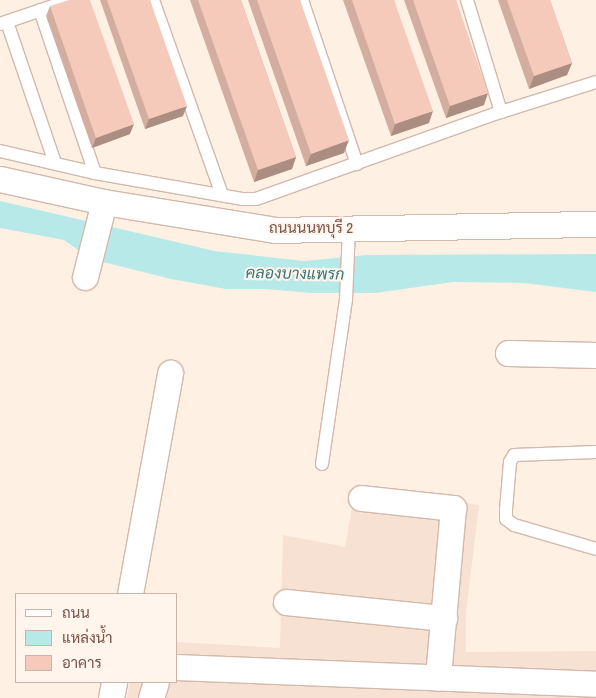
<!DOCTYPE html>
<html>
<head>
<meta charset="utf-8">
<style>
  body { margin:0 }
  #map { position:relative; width:596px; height:698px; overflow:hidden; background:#fef1e4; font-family:"Archivo Narrow",Sarabun,sans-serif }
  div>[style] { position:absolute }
  .residential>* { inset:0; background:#f6e1d2 }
  .water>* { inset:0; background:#b7e9e9 }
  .roads { filter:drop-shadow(1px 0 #d3b8ac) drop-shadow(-1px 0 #d3b8ac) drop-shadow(0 1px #d3b8ac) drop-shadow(0 -1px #d3b8ac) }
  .lane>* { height:12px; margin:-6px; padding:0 6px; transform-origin:6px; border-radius:6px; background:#fff }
  .street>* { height:25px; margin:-12.5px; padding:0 12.5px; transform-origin:12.5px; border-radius:12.5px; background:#fff }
  .wall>* { inset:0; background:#d3aea0 }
  .shaded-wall>* { inset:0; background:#ac8d82 }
  .building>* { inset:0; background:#f5caba }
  span { translate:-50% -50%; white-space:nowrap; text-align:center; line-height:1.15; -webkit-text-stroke:4px #fff5ec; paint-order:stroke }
  .street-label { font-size:15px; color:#795248 }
  .water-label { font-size:16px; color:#387678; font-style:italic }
  .legend { position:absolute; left:15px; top:593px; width:162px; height:90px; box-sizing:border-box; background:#fff5ec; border:1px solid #c9b4aa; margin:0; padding:6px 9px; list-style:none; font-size:15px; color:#795248 }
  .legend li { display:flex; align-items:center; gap:10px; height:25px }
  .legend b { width:25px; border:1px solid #c9b4aa }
</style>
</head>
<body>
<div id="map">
  <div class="residential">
    <div style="clip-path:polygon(356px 485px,479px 505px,466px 612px,466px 652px,596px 651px,596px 698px,127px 698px,130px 682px,176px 682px,176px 642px,280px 648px,283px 535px,345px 547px)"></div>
  </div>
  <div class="water">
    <div style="clip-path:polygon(0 201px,215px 251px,304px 261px,366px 255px,596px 254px,596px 292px,524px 283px,453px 282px,375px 293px,312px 293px,266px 289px,226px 289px,171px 279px,91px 259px,64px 240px,0 228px)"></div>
  </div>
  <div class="roads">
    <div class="lane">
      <div style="left:153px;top:0;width:207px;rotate:70.5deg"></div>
      <div style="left:302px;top:0;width:173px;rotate:71.5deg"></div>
      <div style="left:467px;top:0;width:117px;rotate:73.1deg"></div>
      <div style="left:40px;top:10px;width:172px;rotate:71.4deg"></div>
      <div style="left:7px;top:22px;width:149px;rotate:71.2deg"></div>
      <div style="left:0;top:24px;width:75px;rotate:-18.7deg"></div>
      <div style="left:0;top:151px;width:98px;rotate:13deg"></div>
      <div style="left:95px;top:173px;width:149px;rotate:10deg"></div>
      <div style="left:242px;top:199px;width:14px"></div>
      <div style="left:256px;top:199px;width:260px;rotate:-19.6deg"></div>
      <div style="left:501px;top:112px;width:100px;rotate:-17.5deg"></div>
      <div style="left:596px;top:452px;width:82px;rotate:177.9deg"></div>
      <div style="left:514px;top:455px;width:8px;rotate:120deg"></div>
      <div style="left:510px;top:462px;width:48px;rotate:94.8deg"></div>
      <div style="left:506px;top:510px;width:9px;rotate:90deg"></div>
      <div style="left:506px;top:519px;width:10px;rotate:37deg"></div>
      <div style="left:514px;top:525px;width:85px;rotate:16.3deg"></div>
      <div style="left:322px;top:464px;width:166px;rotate:-81.7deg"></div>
      <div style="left:346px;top:300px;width:72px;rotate:-87.6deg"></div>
    </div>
    <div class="street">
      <div style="left:0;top:179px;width:107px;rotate:12.5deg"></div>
      <div style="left:104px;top:202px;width:173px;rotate:9.3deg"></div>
      <div style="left:275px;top:230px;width:321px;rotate:-1.1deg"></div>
      <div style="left:85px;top:277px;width:77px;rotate:-75.8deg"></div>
      <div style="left:508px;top:353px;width:88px;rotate:1.3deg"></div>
      <div style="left:361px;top:498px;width:93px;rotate:6.2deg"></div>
      <div style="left:453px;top:508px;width:170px;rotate:95.1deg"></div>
      <div style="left:130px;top:594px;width:225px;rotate:-79.7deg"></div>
      <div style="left:286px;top:602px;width:159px;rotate:5.8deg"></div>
      <div style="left:176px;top:667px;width:420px;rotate:2.3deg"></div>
      <div style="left:111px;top:698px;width:16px;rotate:-79deg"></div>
      <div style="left:151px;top:698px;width:17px;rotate:-73deg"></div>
    </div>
  </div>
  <div class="wall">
    <div style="clip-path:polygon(100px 0,150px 0,183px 116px,145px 129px)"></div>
    <div style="clip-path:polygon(190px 0,241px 0,296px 157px,292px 169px,254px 182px)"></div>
    <div style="clip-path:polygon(248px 0,300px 0,344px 153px,306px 166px)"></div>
    <div style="clip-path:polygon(343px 0,394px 0,429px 123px,391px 136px)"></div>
    <div style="clip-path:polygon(404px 0,456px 0,484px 105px,446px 118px)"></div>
    <div style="clip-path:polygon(498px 0,550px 0,572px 63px,567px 75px,529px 89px)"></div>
    <div style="clip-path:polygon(50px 6px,130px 134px,92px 148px,46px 16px)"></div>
  </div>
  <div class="shaded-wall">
    <div style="clip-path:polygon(572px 63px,567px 75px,529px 89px,534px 76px)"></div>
    <div style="clip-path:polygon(488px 93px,484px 105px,446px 118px,450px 106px)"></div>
    <div style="clip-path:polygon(187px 106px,183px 116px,145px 129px,149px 119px)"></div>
    <div style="clip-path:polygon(433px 111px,429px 123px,391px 136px,395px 124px)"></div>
    <div style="clip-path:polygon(134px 124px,130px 134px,92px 148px,96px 138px)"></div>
    <div style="clip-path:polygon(349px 140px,344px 153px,306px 166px,311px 154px)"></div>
    <div style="clip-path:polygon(296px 157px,292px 169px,254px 182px,258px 170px)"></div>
  </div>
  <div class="building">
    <div style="clip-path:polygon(69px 0,90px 0,134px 124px,96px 138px,50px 6px)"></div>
    <div style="clip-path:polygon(107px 0,150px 0,187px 106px,149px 119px)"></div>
    <div style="clip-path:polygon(198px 0,241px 0,296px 157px,258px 170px)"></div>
    <div style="clip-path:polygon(257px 0,300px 0,349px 140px,311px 154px)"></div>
    <div style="clip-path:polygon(352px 0,394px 0,433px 111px,395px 124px)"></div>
    <div style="clip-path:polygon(413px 0,456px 0,488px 93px,450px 106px)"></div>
    <div style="clip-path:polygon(507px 0,550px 0,572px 63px,534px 76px)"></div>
  </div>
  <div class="street-label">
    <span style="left:311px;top:228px">ถนนนนทบุรี 2</span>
  </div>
  <div class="water-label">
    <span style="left:295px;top:273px;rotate:1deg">คลองบางแพรก</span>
  </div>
  <ul class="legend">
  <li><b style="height:6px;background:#fff"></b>ถนน</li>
  <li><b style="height:14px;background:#b7e9e9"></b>แหล่งน้ำ</li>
  <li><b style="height:14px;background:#f5caba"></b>อาคาร</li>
  </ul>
</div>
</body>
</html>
